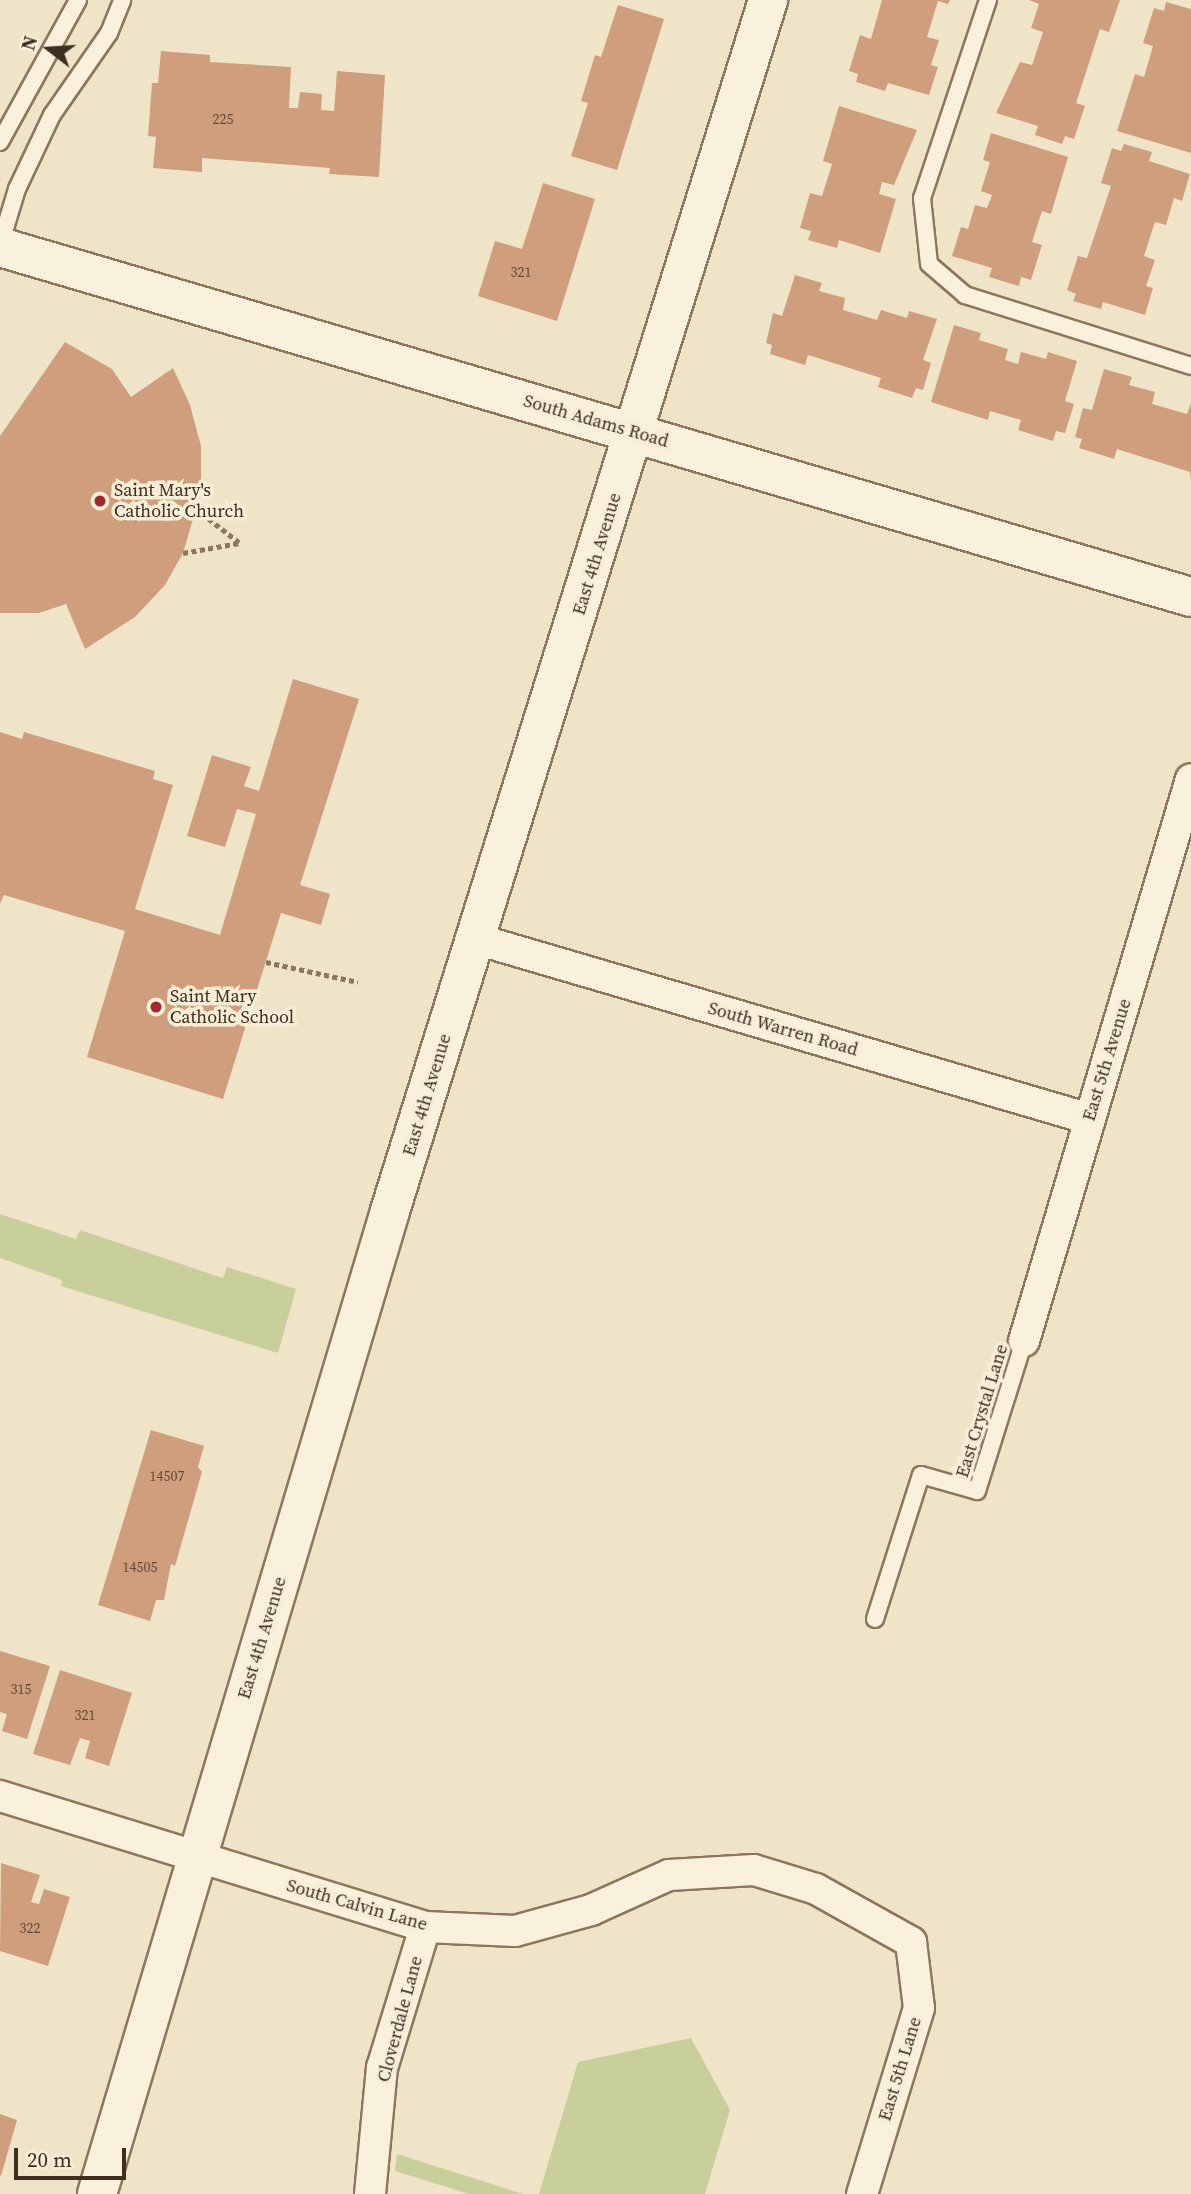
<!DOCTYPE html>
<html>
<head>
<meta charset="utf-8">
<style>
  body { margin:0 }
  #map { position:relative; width:1191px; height:2194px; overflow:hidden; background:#f0e4c8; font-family:"Source Serif 4",serif }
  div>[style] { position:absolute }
  .green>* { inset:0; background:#c9cf9b }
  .building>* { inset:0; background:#cf9f7d }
  .path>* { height:4.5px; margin-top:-2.25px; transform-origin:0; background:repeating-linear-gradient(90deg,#8d765c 0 5px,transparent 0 8.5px) }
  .roads { filter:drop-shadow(2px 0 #8d765c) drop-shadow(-2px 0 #8d765c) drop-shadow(0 2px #8d765c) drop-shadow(0 -2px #8d765c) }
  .service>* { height:16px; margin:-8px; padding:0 8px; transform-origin:8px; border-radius:8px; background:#faf1dc }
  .minor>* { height:30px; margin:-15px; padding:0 15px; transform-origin:15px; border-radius:15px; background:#faf1dc }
  .tertiary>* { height:38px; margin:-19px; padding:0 19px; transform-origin:19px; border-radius:19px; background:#faf1dc }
  .dots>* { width:19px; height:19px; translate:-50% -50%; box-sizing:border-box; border:4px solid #f7eed8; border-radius:50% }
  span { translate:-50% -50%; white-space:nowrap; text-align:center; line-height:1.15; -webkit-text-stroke:7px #f7eed8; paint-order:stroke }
  .number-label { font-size:14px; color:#624a37 }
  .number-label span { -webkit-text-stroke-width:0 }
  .street-label { font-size:18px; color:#3d2e20 }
  .poi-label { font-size:18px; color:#3d2e20 }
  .left { translate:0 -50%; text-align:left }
  .north { position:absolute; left:14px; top:14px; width:70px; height:70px; -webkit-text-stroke:5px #f7eed8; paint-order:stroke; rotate:287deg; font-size:19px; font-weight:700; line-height:28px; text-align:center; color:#3d2e20 }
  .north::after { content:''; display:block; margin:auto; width:24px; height:32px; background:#3d2e20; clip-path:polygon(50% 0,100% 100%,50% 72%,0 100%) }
  .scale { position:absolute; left:14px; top:2148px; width:112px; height:32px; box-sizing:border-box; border:4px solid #3d2e20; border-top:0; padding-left:9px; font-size:21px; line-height:24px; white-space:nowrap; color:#3d2e20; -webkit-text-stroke:5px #f7eed8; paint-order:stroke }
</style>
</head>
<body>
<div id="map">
  <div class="green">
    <div style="clip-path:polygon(0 1214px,76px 1239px,80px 1230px,223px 1278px,227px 1267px,296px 1289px,278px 1353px,61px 1286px,62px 1280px,0 1258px)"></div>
    <div style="clip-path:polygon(691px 2038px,730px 2110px,705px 2194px,539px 2194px,578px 2062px)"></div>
    <div style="clip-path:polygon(397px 2154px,523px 2194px,469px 2194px,395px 2171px)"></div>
  </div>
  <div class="building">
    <div style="clip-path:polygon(882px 0,950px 0,948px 4px,938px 1px,927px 37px,939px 40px,931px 65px,938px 67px,929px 95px,888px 83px,885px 91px,856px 82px,858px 74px,849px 71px,860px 35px,871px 39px)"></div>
    <div style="clip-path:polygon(1029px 0,1120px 0,1109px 32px,1100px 29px,1076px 103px,1085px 106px,1074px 139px,1065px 136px,1062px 144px,1035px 135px,1038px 126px,996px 113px,1020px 62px,1032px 65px,1043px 32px,1031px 28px,1039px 4px)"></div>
    <div style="clip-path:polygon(1166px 2px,1191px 9px,1191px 153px,1117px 131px,1135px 74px,1144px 77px,1153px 46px,1143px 43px,1154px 8px,1164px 11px)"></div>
    <div style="clip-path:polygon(618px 5px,664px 19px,617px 170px,571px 156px,588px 103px,581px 101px,595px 55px,601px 57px)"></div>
    <div style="clip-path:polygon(161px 51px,210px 55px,210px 62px,291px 67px,289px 108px,298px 108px,300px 92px,322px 94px,321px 110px,334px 111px,337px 71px,385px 75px,379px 177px,329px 174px,330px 168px,202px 158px,202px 172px,153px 168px,156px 137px,148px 136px,152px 83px,158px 83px)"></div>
    <div style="clip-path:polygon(839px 106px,917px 130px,894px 185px,882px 182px,879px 194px,896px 199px,880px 253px,839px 240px,837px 248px,808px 240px,811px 231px,800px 228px,810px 193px,822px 196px,832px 164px,823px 161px)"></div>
    <div style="clip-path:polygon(991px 133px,1068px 157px,1051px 214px,1042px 211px,1032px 242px,1042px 245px,1031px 280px,1021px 277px,1019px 286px,989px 277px,992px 268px,952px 256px,961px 227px,968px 229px,975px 205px,987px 208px,992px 195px,981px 191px,990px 162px,983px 160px)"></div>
    <div style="clip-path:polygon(1124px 144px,1152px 152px,1149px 161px,1190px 174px,1182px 201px,1174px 198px,1166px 225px,1155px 222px,1144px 256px,1155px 260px,1146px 286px,1153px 288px,1145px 315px,1103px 302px,1101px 309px,1073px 301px,1076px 294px,1067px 290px,1078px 256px,1087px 258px,1111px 186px,1101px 183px,1112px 148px,1121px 151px)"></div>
    <div style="clip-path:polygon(543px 183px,595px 199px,557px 321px,478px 296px,495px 241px,522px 249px)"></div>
    <div style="clip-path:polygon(795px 275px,822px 283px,819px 291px,845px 298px,843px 310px,877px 320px,881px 310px,907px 318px,909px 311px,937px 319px,923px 360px,931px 363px,923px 390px,916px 388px,912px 398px,878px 387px,881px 378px,808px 355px,805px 365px,770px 354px,772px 345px,766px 343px,773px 313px,782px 316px)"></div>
    <div style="clip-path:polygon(954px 325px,981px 333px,979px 340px,1008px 349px,1005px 360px,1018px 364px,1021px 352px,1046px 359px,1048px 352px,1077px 361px,1065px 401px,1074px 404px,1065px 433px,1056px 431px,1053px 441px,1018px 430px,1021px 420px,990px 411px,988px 420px,931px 402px)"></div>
    <div style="clip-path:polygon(65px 342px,112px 369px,131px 397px,173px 368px,190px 405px,201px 446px,201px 492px,183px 553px,165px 585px,135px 617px,85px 649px,66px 604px,39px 613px,0 613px,0 436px)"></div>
    <div style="clip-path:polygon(1104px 369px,1132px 377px,1129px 385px,1155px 392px,1152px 404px,1187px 414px,1191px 403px,1191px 482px,1190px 472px,1117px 449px,1114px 459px,1079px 448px,1082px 439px,1075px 437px,1083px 408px,1092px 410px)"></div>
    <div style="clip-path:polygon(293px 679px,359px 699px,300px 885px,330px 894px,321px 925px,281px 913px,223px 1099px,87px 1057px,125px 931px,4px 895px,0 904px,0 732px,22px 739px,24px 732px,155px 771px,153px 779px,173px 785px,135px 909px,220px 935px,256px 814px,237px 809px,225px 847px,187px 836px,212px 755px,251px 767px,244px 786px,259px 791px)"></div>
    <div style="clip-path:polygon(151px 1430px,204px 1446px,198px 1467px,202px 1472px,175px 1566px,171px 1564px,164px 1600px,156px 1600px,150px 1621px,98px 1605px)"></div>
    <div style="clip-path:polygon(0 1651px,50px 1666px,27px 1739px,2px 1731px,7px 1714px,0 1712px)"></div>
    <div style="clip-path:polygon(60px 1670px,132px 1693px,109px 1766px,85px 1758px,90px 1741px,80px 1738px,70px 1765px,33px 1754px)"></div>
    <div style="clip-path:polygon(1px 1863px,40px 1875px,31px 1902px,39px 1904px,44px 1889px,70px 1897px,48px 1966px,0 1951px)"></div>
    <div style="clip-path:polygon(0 2114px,17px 2120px,1px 2176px,0 2175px)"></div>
  </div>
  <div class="path">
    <div style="left:183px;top:553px;width:57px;rotate:-10.1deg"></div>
    <div style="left:239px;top:543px;width:52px;rotate:-142deg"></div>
    <div style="left:266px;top:962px;width:94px;rotate:12.3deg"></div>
  </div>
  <div class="roads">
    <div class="service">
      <div style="left:988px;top:0;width:209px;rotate:108.4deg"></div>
      <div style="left:922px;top:198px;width:66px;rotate:83.9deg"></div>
      <div style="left:929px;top:264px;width:48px;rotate:40.7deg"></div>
      <div style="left:965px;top:295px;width:237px;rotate:17.4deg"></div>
      <div style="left:0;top:142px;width:162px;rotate:-61.2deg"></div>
      <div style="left:0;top:245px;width:59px;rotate:-73.1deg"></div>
      <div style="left:17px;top:189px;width:82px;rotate:-64.7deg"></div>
      <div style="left:52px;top:115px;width:100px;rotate:-55.2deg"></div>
      <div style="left:109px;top:33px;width:35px;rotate:-68deg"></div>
      <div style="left:875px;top:1619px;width:151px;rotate:-72.3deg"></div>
      <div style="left:921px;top:1475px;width:58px;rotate:15.9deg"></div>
      <div style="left:977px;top:1491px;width:157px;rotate:-72.6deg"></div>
    </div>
    <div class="minor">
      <div style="left:476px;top:939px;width:640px;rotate:16.34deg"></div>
      <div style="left:1024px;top:1341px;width:586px;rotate:-73.45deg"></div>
      <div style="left:0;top:1796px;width:445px;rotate:17.1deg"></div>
      <div style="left:425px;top:1927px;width:90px;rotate:2.5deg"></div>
      <div style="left:515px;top:1931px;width:79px;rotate:-15.4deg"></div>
      <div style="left:591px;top:1910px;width:85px;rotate:-24.2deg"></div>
      <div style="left:669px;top:1875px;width:85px;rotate:-3.4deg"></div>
      <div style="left:754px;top:1870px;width:65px;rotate:17deg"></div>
      <div style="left:816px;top:1889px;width:109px;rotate:29.2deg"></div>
      <div style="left:911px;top:1942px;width:66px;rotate:83.1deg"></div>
      <div style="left:919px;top:2008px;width:195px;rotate:107deg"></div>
      <div style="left:370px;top:2194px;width:127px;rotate:-84.6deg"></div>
      <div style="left:382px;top:2068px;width:147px;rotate:-73deg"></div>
    </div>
    <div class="tertiary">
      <div style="left:0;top:247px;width:1241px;rotate:16.38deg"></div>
      <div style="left:97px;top:2194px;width:1026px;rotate:-73.4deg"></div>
      <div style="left:390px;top:1211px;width:1269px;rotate:-72.66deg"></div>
    </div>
  </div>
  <div class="dots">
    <div style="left:100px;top:501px;background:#9e2a2b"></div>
    <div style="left:156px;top:1007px;background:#9e2a2b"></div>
  </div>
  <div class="number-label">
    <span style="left:223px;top:119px">225</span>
    <span style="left:521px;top:272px">321</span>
    <span style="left:167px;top:1476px">14507</span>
    <span style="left:140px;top:1567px">14505</span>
    <span style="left:21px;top:1689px">315</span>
    <span style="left:85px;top:1715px">321</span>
    <span style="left:30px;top:1928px">322</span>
  </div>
  <div class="street-label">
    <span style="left:596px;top:421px;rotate:16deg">South Adams Road</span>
    <span style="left:597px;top:554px;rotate:-73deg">East 4th Avenue</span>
    <span style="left:783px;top:1029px;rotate:16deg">South Warren Road</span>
    <span style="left:1107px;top:1060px;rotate:-73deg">East 5th Avenue</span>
    <span style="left:427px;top:1095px;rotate:-73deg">East 4th Avenue</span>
    <span style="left:982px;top:1411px;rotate:-73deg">East Crystal Lane</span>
    <span style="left:262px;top:1638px;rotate:-73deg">East 4th Avenue</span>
    <span style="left:357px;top:1905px;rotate:16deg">South Calvin Lane</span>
    <span style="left:400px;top:2019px;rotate:-75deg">Cloverdale Lane</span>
    <span style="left:900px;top:2069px;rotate:-73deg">East 5th Lane</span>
  </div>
  <div class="poi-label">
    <span class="left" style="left:114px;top:501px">Saint Mary's<br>Catholic Church</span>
    <span class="left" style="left:170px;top:1007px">Saint Mary<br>Catholic School</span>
  </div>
  <div class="north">N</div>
  <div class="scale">20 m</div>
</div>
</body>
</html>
